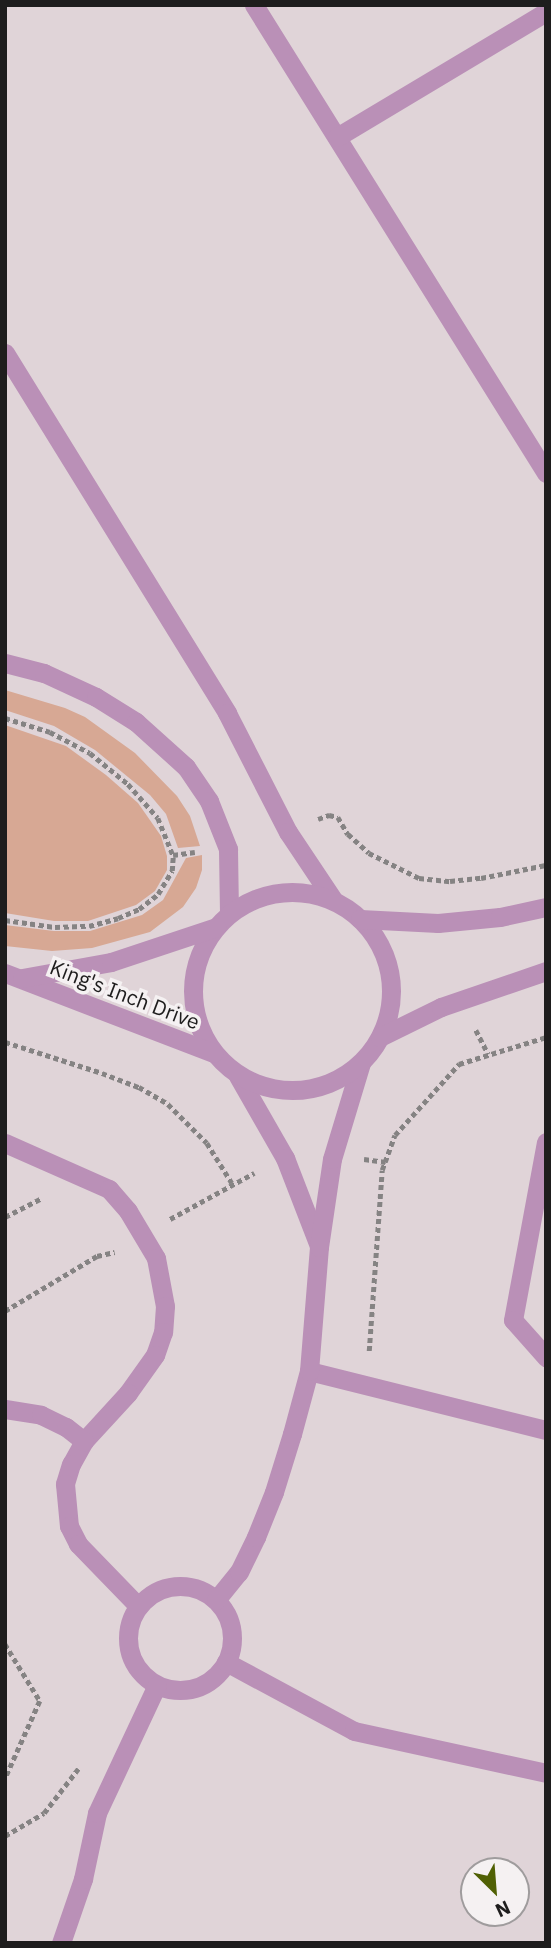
<!DOCTYPE html>
<html>
<head>
<meta charset="utf-8">
<style>
  body { margin:0 }
  #map { position:relative; width:551px; height:1948px; overflow:hidden; background:#e8e4e5; font-family:"IBM Plex Sans",sans-serif }
  div>[style] { position:absolute }
  .built>* { inset:0; background:#e0d4d8 }
  .green>* { inset:0; background:#d7a894 }
  .path>* { height:4.5px; margin-top:-2.25px; transform-origin:0; background:repeating-linear-gradient(90deg,#858383 0 5px,transparent 0 8.5px) }
  .service>* { height:19px; margin:-9.5px; padding:0 9.5px; transform-origin:9.5px; border-radius:9.5px; background:#ba90b7 }
  .service>.ring { margin:-9.5px; padding:0; box-sizing:content-box; background:none; border:19px solid #ba90b7; border-radius:50% }
  .tertiary>* { height:19px; margin:-9.5px; padding:0 9.5px; transform-origin:9.5px; border-radius:9.5px; background:#ba90b7 }
  .tertiary>.ring { margin:-9.5px; padding:0; box-sizing:content-box; background:none; border:19px solid #ba90b7; border-radius:50% }
  span { translate:-50% -50%; white-space:nowrap; text-align:center; line-height:1.15; -webkit-text-stroke:7px #f5f1f2; paint-order:stroke }
  .street-label { font-size:21px; color:#1e1d1d }
  .frame { position:absolute; inset:0; border:7px solid #1e1d1d; pointer-events:none }
  .north { position:absolute; left:460px; top:1857px; width:70px; height:70px; box-sizing:border-box; background:#f5f1f2; border:2px solid #9f9c9d; border-radius:50%; rotate:155deg; font-size:19px; font-weight:700; line-height:28px; text-align:center; color:#1e1d1d }
  .north::after { content:''; display:block; margin:auto; width:24px; height:32px; background:#506004; clip-path:polygon(50% 0,100% 100%,50% 72%,0 100%) }
</style>
</head>
<body>
<div id="map">
  <div class="built">
    <div style="clip-path:polygon(evenodd,5px 5px,546px 5px,546px 1943px,5px 1943px,5px 5px,474px 1871px,516px 1871px,516px 1913px,474px 1913px,474px 1871px)"></div>
  </div>
  <div class="green">
    <div style="clip-path:polygon(5px 690px,65px 708px,85px 717px,135px 753px,177px 796px,190px 816px,200px 846px,178px 848px,166px 814px,150px 795px,95px 750px,54px 726px,5px 710px)"></div>
    <div style="clip-path:polygon(5px 725px,66px 746px,106px 775px,138px 803px,161px 836px,167px 856px,167px 870px,155px 891px,136px 905px,88px 921px,54px 921px,5px 913px)"></div>
    <div style="clip-path:polygon(202px 855px,202px 870px,196px 888px,183px 907px,150px 932px,92px 948px,52px 951px,5px 946px,5px 925px,54px 931px,90px 931px,142px 915px,163px 900px,186px 858px)"></div>
  </div>
  <div class="path">
    <div style="left:5px;top:718px;width:47px;rotate:17.3deg"></div>
    <div style="left:50px;top:732px;width:45px;rotate:27.7deg"></div>
    <div style="left:90px;top:753px;width:49px;rotate:39.2deg"></div>
    <div style="left:128px;top:784px;width:45px;rotate:48.6deg"></div>
    <div style="left:158px;top:818px;width:40px;rotate:68deg"></div>
    <div style="left:173px;top:855px;width:22px;rotate:-8deg"></div>
    <div style="left:318px;top:819px;width:12px;rotate:-20deg"></div>
    <div style="left:329px;top:815px;width:9px;rotate:13deg"></div>
    <div style="left:338px;top:817px;width:20px;rotate:60deg"></div>
    <div style="left:348px;top:834px;width:28px;rotate:42deg"></div>
    <div style="left:369px;top:853px;width:56px;rotate:26.6deg"></div>
    <div style="left:419px;top:878px;width:31px;rotate:6deg"></div>
    <div style="left:450px;top:881px;width:31px;rotate:-6deg"></div>
    <div style="left:481px;top:878px;width:66px;rotate:-11.3deg"></div>
    <div style="left:5px;top:920px;width:50px;rotate:8deg"></div>
    <div style="left:55px;top:927px;width:34px;rotate:-2deg"></div>
    <div style="left:89px;top:926px;width:30px;rotate:-15deg"></div>
    <div style="left:118px;top:918px;width:23px;rotate:-23deg"></div>
    <div style="left:139px;top:909px;width:24px;rotate:-38deg"></div>
    <div style="left:158px;top:894px;width:27px;rotate:-59deg"></div>
    <div style="left:172px;top:871px;width:16px;rotate:-86deg"></div>
    <div style="left:476px;top:1030px;width:27px;rotate:63deg"></div>
    <div style="left:5px;top:1042px;width:102px;rotate:17.7deg"></div>
    <div style="left:102px;top:1073px;width:40px;rotate:21deg"></div>
    <div style="left:139px;top:1087px;width:34px;rotate:30deg"></div>
    <div style="left:168px;top:1104px;width:55px;rotate:45deg"></div>
    <div style="left:207px;top:1143px;width:47px;rotate:58deg"></div>
    <div style="left:364px;top:1159px;width:22px;rotate:8deg"></div>
    <div style="left:5px;top:1217px;width:42px;rotate:-27.2deg"></div>
    <div style="left:170px;top:1219px;width:96px;rotate:-28.7deg"></div>
    <div style="left:5px;top:1311px;width:107px;rotate:-30.9deg"></div>
    <div style="left:97px;top:1256px;width:18px;rotate:-13deg"></div>
    <div style="left:369px;top:1351px;width:181px;rotate:-85.9deg"></div>
    <div style="left:382px;top:1170px;width:37px;rotate:-70deg"></div>
    <div style="left:395px;top:1135px;width:96px;rotate:-48deg"></div>
    <div style="left:459px;top:1064px;width:91px;rotate:-17.2deg"></div>
    <div style="left:5px;top:1644px;width:67px;rotate:58.4deg"></div>
    <div style="left:40px;top:1701px;width:85px;rotate:114.2deg"></div>
    <div style="left:5px;top:1836px;width:45px;rotate:-30.5deg"></div>
    <div style="left:44px;top:1813px;width:56px;rotate:-52.3deg"></div>
  </div>
  <div class="service">
    <div style="left:254px;top:5px;width:552px;rotate:58.04deg"></div>
    <div style="left:337px;top:137px;width:244px;rotate:-30.9deg"></div>
    <div style="left:5px;top:353px;width:423px;rotate:58.3deg"></div>
    <div style="left:227px;top:713px;width:134px;rotate:62.9deg"></div>
    <div style="left:288px;top:832px;width:83px;rotate:56.3deg"></div>
    <div style="left:5px;top:663px;width:40px;rotate:14.4deg"></div>
    <div style="left:44px;top:673px;width:57px;rotate:24.8deg"></div>
    <div style="left:96px;top:697px;width:47px;rotate:32deg"></div>
    <div style="left:136px;top:722px;width:67px;rotate:42deg"></div>
    <div style="left:186px;top:767px;width:41px;rotate:55.9deg"></div>
    <div style="left:209px;top:801px;width:52px;rotate:68.4deg"></div>
    <div style="left:228px;top:849px;width:64px;rotate:89.1deg"></div>
    <div style="left:238px;top:1076px;width:95px;rotate:60.2deg"></div>
    <div style="left:285px;top:1158px;width:94px;rotate:68.9deg"></div>
    <div style="left:546px;top:1142px;width:181px;rotate:100.5deg"></div>
    <div style="left:513px;top:1320px;width:50px;rotate:48.3deg"></div>
    <div style="left:5px;top:1143px;width:114px;rotate:23.9deg"></div>
    <div style="left:109px;top:1189px;width:29px;rotate:49deg"></div>
    <div style="left:128px;top:1211px;width:55px;rotate:59.2deg"></div>
    <div style="left:156px;top:1258px;width:49px;rotate:79.4deg"></div>
    <div style="left:165px;top:1306px;width:26px;rotate:94deg"></div>
    <div style="left:163px;top:1332px;width:24px;rotate:109deg"></div>
    <div style="left:155px;top:1355px;width:47px;rotate:125.4deg"></div>
    <div style="left:128px;top:1393px;width:65px;rotate:132.5deg"></div>
    <div style="left:84px;top:1441px;width:26px;rotate:119deg"></div>
    <div style="left:71px;top:1464px;width:21px;rotate:107deg"></div>
    <div style="left:65px;top:1484px;width:42px;rotate:84.6deg"></div>
    <div style="left:69px;top:1526px;width:20px;rotate:63deg"></div>
    <div style="left:78px;top:1544px;width:86px;rotate:45.9deg"></div>
    <div style="left:309px;top:1371px;width:244px;rotate:14deg"></div>
    <div style="left:5px;top:1409px;width:36px;rotate:9deg"></div>
    <div style="left:41px;top:1415px;width:28px;rotate:26deg"></div>
    <div style="left:66px;top:1427px;width:23px;rotate:38deg"></div>
    <div class="ring" style="left:128px;top:1586px;width:85px;height:85px"></div>
    <div style="left:216px;top:1600px;width:36px;rotate:-51deg"></div>
    <div style="left:239px;top:1572px;width:39px;rotate:-64deg"></div>
    <div style="left:256px;top:1537px;width:48px;rotate:-68.2deg"></div>
    <div style="left:274px;top:1492px;width:61px;rotate:-72.8deg"></div>
    <div style="left:292px;top:1434px;width:65px;rotate:-74.9deg"></div>
    <div style="left:309px;top:1371px;width:124px;rotate:-85.4deg"></div>
    <div style="left:319px;top:1247px;width:89px;rotate:-81.6deg"></div>
    <div style="left:332px;top:1159px;width:100px;rotate:-73.2deg"></div>
    <div style="left:226px;top:1662px;width:145px;rotate:28.3deg"></div>
    <div style="left:354px;top:1731px;width:197px;rotate:12.3deg"></div>
    <div style="left:61px;top:1943px;width:68px;rotate:-71deg"></div>
    <div style="left:83px;top:1879px;width:67px;rotate:-78deg"></div>
    <div style="left:97px;top:1813px;width:141px;rotate:-64.9deg"></div>
  </div>
  <div class="tertiary">
    <div class="ring" style="left:193px;top:892px;width:179px;height:179px"></div>
    <div style="left:360px;top:919px;width:78px;rotate:2.9deg"></div>
    <div style="left:438px;top:923px;width:62px;rotate:-5.5deg"></div>
    <div style="left:500px;top:917px;width:47px;rotate:-12.3deg"></div>
    <div style="left:5px;top:973px;width:223px;rotate:21deg"></div>
    <div style="left:22px;top:978px;width:90px;rotate:-10.2deg"></div>
    <div style="left:111px;top:962px;width:111px;rotate:-18.4deg"></div>
    <div style="left:380px;top:1037px;width:68px;rotate:-26.2deg"></div>
    <div style="left:441px;top:1007px;width:111px;rotate:-18.9deg"></div>
  </div>
  <div class="street-label">
    <span style="left:125px;top:994px;rotate:21deg">King's Inch Drive</span>
  </div>
  <div class="frame"></div>
  <div class="north">N</div>
</div>
</body>
</html>
